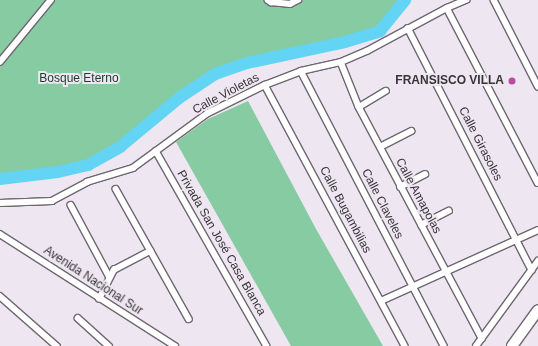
<!DOCTYPE html>
<html>
<head>
<meta charset="utf-8">
<style>
  body { margin:0 }
  #map { position:relative; width:538px; height:346px; overflow:hidden; background:#eee6f0; font-family:Helvetica,sans-serif }
  div>[style] { position:absolute }
  .green>* { inset:0; background:#87cba3 }
  .river>* { height:12px; margin:-6px; padding:0 6px; transform-origin:6px; border-radius:6px; background:#63d4f4 }
  .roads { filter:drop-shadow(1px 0 #6e6770) drop-shadow(-1px 0 #6e6770) drop-shadow(0 1px #6e6770) drop-shadow(0 -1px #6e6770) }
  .street>* { height:5.5px; margin:-2.75px; padding:0 2.75px; transform-origin:2.75px; border-radius:2.75px; background:#fff }
  .highway>* { height:10px; margin:-5px; padding:0 5px; transform-origin:5px; border-radius:5px; background:#fff }
  .dots>* { width:11px; height:11px; translate:-50% -50%; box-sizing:border-box; border:2px solid #eee6f0; border-radius:50% }
  span { translate:-50% -50%; white-space:nowrap; text-align:center; line-height:1.15; -webkit-text-stroke:4px #eee6f0; paint-order:stroke }
  .park-label { font-size:12px; color:#173c28 }
  .poi-label { font-size:12px; color:#373438; font-weight:700 }
  .right { translate:-100% -50%; text-align:right }
  .street-label { font-size:12px; color:#373438 }
</style>
</head>
<body>
<div id="map">
  <div class="green">
    <div style="clip-path:polygon(0 0,405px 0,380px 31px,345px 42px,247px 63px,215px 74px,179px 98px,120px 147px,88px 165px,58px 172px,0 179px)"></div>
    <div style="clip-path:polygon(248px 101px,316px 229px,383px 346px,291px 346px,176px 142px,208px 119px)"></div>
  </div>
  <div class="river">
    <div style="left:0;top:179px;width:58px;rotate:-6.9deg"></div>
    <div style="left:58px;top:172px;width:31px;rotate:-13deg"></div>
    <div style="left:88px;top:165px;width:37px;rotate:-29deg"></div>
    <div style="left:120px;top:147px;width:77px;rotate:-39.7deg"></div>
    <div style="left:179px;top:98px;width:43px;rotate:-33.7deg"></div>
    <div style="left:215px;top:74px;width:34px;rotate:-19deg"></div>
    <div style="left:247px;top:63px;width:100px;rotate:-12.1deg"></div>
    <div style="left:345px;top:42px;width:37px;rotate:-17deg"></div>
    <div style="left:380px;top:31px;width:40px;rotate:-51deg"></div>
  </div>
  <div class="roads">
    <div class="street">
      <div style="left:268px;top:0;width:4px;rotate:34deg"></div>
      <div style="left:271px;top:2px;width:19px;rotate:6deg"></div>
      <div style="left:290px;top:4px;width:9px;rotate:-27deg"></div>
      <div style="left:494px;top:0;width:97px;rotate:62.9deg"></div>
      <div style="left:447px;top:8px;width:197px;rotate:62.5deg"></div>
      <div style="left:408px;top:28px;width:272px;rotate:62.9deg"></div>
      <div style="left:0;top:62px;width:80px;rotate:-50.6deg"></div>
      <div style="left:341px;top:62px;width:48px;rotate:68.2deg"></div>
      <div style="left:359px;top:107px;width:262px;rotate:62deg"></div>
      <div style="left:301px;top:71px;width:310px;rotate:62.5deg"></div>
      <div style="left:265px;top:85px;width:296px;rotate:61.8deg"></div>
      <div style="left:359px;top:107px;width:31px;rotate:-31deg"></div>
      <div style="left:380px;top:147px;width:35px;rotate:-27deg"></div>
      <div style="left:156px;top:151px;width:224px;rotate:60.4deg"></div>
      <div style="left:400px;top:187px;width:28px;rotate:-27deg"></div>
      <div style="left:116px;top:189px;width:149px;rotate:60.7deg"></div>
      <div style="left:0;top:203px;width:52px;rotate:-2.2deg"></div>
      <div style="left:52px;top:201px;width:40px;rotate:-28deg"></div>
      <div style="left:87px;top:182px;width:48px;rotate:-16.9deg"></div>
      <div style="left:133px;top:168px;width:93px;rotate:-36.3deg"></div>
      <div style="left:208px;top:113px;width:64px;rotate:-26.2deg"></div>
      <div style="left:265px;top:85px;width:39px;rotate:-21deg"></div>
      <div style="left:301px;top:71px;width:41px;rotate:-12.7deg"></div>
      <div style="left:341px;top:62px;width:28px;rotate:-23deg"></div>
      <div style="left:367px;top:51px;width:91px;rotate:-28.3deg"></div>
      <div style="left:447px;top:8px;width:21px;rotate:-23deg"></div>
      <div style="left:71px;top:205px;width:81px;rotate:61.8deg"></div>
      <div style="left:421px;top:225px;width:31px;rotate:-27deg"></div>
      <div style="left:0;top:234px;width:208px;rotate:32.6deg"></div>
      <div style="left:0;top:296px;width:76px;rotate:41.3deg"></div>
      <div style="left:99px;top:299px;width:33px;rotate:-63deg"></div>
      <div style="left:114px;top:270px;width:41px;rotate:-27.8deg"></div>
      <div style="left:381px;top:301px;width:172px;rotate:-24.3deg"></div>
      <div style="left:78px;top:318px;width:42px;rotate:42.1deg"></div>
      <div style="left:476px;top:346px;width:105px;rotate:-53.9deg"></div>
    </div>
    <div class="highway">
      <div style="left:512px;top:346px;width:44px;rotate:-54.2deg"></div>
    </div>
  </div>
  <div class="dots">
    <div style="left:512px;top:81px;background:#bf4aa3"></div>
  </div>
  <div class="park-label">
    <span style="left:79px;top:79px">Bosque Eterno</span>
  </div>
  <div class="poi-label">
    <span class="right" style="left:504px;top:81px">FRANSISCO VILLA</span>
  </div>
  <div class="street-label">
    <span style="left:226px;top:94px;rotate:-28deg">Calle Violetas</span>
    <span style="left:480px;top:144px;rotate:63deg">Calle Girasoles</span>
    <span style="left:418px;top:196px;rotate:62deg">Calle Amapolas</span>
    <span style="left:382px;top:204px;rotate:63deg">Calle Claveles</span>
    <span style="left:345px;top:210px;rotate:62deg">Calle Bugambilias</span>
    <span style="left:221px;top:243px;rotate:60deg">Privada San José Casa Blanca</span>
    <span style="left:93px;top:281px;rotate:33deg">Avenida Nacional Sur</span>
  </div>
</div>
</body>
</html>
